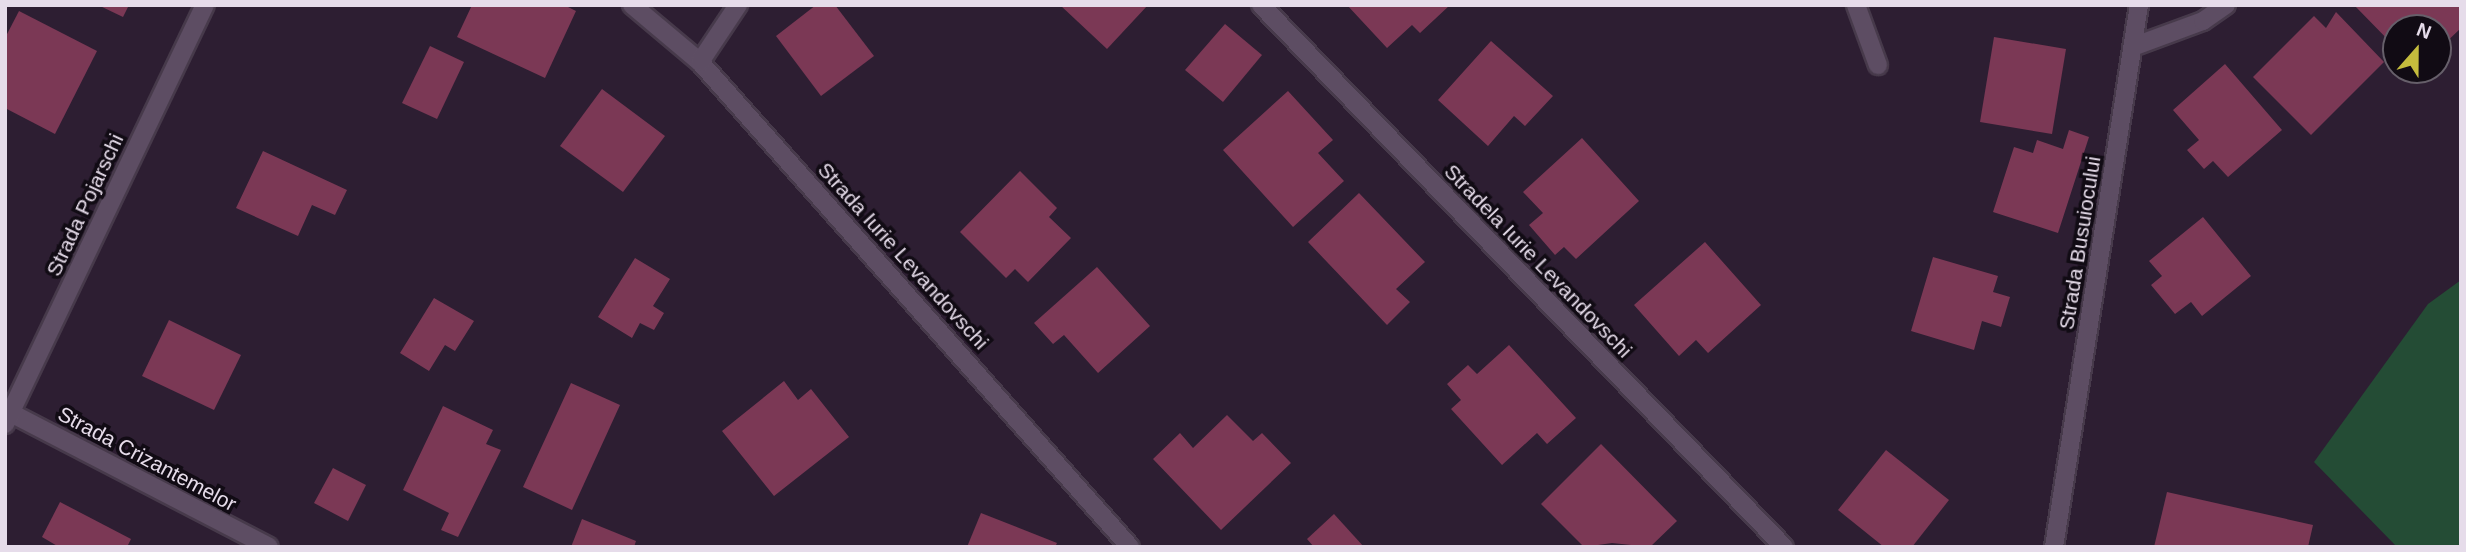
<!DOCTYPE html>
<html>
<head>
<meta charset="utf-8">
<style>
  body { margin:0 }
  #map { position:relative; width:2466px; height:552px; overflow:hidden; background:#2d1e32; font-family:Helvetica,sans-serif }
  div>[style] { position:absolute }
  .green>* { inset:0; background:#244c35 }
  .building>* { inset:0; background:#7b3855 }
  .roads { filter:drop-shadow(2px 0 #473a4b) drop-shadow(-2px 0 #473a4b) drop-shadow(0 2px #473a4b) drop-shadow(0 -2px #473a4b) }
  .minor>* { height:18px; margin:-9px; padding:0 9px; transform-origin:9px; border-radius:9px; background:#5d4d63 }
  span { translate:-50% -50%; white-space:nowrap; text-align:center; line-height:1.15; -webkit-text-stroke:7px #110b14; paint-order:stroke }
  .street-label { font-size:21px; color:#e6dcea }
  .frame { position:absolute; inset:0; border:7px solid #e6dcea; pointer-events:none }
  .north { position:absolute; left:2382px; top:14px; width:70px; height:70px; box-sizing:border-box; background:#110b14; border:2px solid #665f6a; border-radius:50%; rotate:21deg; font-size:19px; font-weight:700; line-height:28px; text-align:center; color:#e6dcea }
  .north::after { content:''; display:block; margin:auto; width:24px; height:32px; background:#c5bc3d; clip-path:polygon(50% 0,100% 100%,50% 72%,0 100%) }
</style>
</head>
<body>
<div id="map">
  <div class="green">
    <div style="clip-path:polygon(2461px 280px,2461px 547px,2397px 547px,2314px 462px,2428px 304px)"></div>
  </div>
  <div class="building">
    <div style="clip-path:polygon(98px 5px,129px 5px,123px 17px)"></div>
    <div style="clip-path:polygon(472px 5px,564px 5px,576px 11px,545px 78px,457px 37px)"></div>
    <div style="clip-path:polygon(816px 5px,835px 5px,874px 56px,821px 96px,776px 36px)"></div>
    <div style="clip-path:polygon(1060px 5px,1148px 5px,1107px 49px)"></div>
    <div style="clip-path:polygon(1347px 5px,1450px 5px,1420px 33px,1412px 25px,1387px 48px)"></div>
    <div style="clip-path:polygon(2354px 5px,2461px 5px,2461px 28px,2438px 50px,2438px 28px,2396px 28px,2396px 48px)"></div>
    <div style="clip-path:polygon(19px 11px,97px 51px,55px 134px,5px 108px,5px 38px)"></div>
    <div style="clip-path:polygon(2336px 12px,2384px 62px,2311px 135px,2253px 77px,2314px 16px,2326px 28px)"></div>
    <div style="clip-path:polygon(1225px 24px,1262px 55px,1223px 102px,1185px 70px)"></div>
    <div style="clip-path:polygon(1994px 37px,2066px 49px,2052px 134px,1980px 122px)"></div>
    <div style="clip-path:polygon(1491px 41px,1553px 96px,1525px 126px,1514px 116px,1488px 146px,1438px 100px)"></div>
    <div style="clip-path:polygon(430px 46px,464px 62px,437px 119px,402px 103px)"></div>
    <div style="clip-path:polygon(2225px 64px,2282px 130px,2228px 177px,2213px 161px,2204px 169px,2187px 150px,2199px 140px,2173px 110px)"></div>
    <div style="clip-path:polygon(602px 89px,665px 136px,623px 192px,560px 146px)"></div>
    <div style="clip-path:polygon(1288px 91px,1333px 140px,1318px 153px,1344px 181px,1293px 227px,1223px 150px)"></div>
    <div style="clip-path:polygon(2069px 130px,2089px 137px,2058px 233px,1993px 212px,2014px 147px,2033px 153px,2037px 140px,2063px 149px)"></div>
    <div style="clip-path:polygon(1582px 138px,1639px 201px,1576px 259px,1564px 247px,1555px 255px,1529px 225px,1543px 213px,1523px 192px)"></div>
    <div style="clip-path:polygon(263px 151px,347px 190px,335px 215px,312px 205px,298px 236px,236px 208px)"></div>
    <div style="clip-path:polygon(1020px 171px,1057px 208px,1049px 217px,1071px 238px,1028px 282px,1015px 269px,1006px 278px,960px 232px)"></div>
    <div style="clip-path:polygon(1359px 193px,1425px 262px,1396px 289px,1410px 302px,1387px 325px,1308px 242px)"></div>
    <div style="clip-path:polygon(2203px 217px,2251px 276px,2202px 316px,2191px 302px,2175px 314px,2151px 285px,2162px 276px,2149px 261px)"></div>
    <div style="clip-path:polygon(1705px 242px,1761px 305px,1708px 353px,1696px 340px,1679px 356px,1634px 305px)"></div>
    <div style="clip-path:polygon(1933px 257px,1998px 276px,1993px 292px,2010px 297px,2001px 327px,1982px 321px,1974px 350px,1911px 331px)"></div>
    <div style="clip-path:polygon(635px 258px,670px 279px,653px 306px,664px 313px,654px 330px,640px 323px,632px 338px,598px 317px)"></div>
    <div style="clip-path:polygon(1097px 267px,1150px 326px,1098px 373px,1064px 335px,1053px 344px,1034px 323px)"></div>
    <div style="clip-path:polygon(434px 298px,474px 321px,455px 351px,445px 345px,429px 371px,400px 353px)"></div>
    <div style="clip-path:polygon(169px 320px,241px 355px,214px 410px,142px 376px)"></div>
    <div style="clip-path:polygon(1509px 345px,1576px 418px,1547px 444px,1537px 433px,1502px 465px,1451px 409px,1461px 400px,1447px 384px,1468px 365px,1477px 374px)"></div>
    <div style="clip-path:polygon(784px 381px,798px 400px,811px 389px,849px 437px,774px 496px,722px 431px)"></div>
    <div style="clip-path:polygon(571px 383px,620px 405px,572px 510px,523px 487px)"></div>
    <div style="clip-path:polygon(443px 406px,493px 430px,486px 444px,501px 450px,458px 537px,441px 530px,449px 513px,403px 490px)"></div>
    <div style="clip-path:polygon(1227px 415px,1253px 441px,1262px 433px,1291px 463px,1221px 530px,1153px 459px,1180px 433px,1193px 448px)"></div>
    <div style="clip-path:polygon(1601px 444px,1677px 521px,1650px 547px,1612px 543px,1584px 547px,1541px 504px)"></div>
    <div style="clip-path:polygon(1886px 450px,1949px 500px,1912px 547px,1884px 547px,1838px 510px)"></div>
    <div style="clip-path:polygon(333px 468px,366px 485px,348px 521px,314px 503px)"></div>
    <div style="clip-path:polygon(2167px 492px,2313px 525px,2308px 547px,2154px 547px)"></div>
    <div style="clip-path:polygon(60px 502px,131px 539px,127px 547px,59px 547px,42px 537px)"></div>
    <div style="clip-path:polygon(981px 513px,1057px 543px,1055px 547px,967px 547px)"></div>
    <div style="clip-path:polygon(1334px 514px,1364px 547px,1314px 547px,1307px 539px)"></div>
    <div style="clip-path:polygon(582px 519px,636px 541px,634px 547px,571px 547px)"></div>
  </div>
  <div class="roads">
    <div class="minor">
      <div style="left:632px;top:5px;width:89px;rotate:40deg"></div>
      <div style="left:700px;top:62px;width:648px;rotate:48.44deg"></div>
      <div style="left:1261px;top:5px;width:753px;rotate:46.02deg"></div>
      <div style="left:1856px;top:5px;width:64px;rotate:69.9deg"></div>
      <div style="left:2135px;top:46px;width:72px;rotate:-20.2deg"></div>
      <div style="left:2203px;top:21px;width:28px;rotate:-35deg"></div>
      <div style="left:700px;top:62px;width:69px;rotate:-56.3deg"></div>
      <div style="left:5px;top:410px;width:297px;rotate:27.4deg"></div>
      <div style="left:5px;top:424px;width:464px;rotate:-64.5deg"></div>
      <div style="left:2054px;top:547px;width:549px;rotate:-81.09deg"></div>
    </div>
  </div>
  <div class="street-label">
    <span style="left:85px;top:205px;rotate:-65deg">Strada Pojarschi</span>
    <span style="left:2080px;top:243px;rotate:-81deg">Strada Busuiocului</span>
    <span style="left:903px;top:256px;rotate:48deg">Strada Iurie Levandovschi</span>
    <span style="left:1538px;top:261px;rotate:46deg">Stradela Iurie Levandovschi</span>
    <span style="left:147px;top:459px;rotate:28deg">Strada Crizantemelor</span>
  </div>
  <div class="frame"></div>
  <div class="north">N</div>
</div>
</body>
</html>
